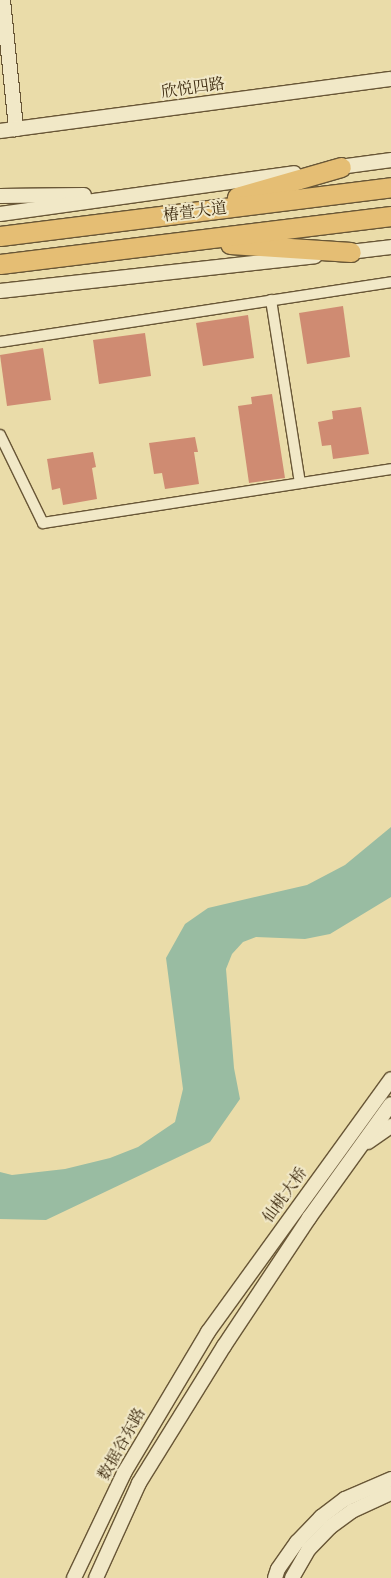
<!DOCTYPE html>
<html>
<head>
<meta charset="utf-8">
<style>
  body { margin:0 }
  #map { position:relative; width:391px; height:1578px; overflow:hidden; background:#eadca9; font-family:"IM FELL Double Pica","Noto Serif SC",serif }
  div>[style] { position:absolute }
  .water>* { inset:0; background:#99bca2 }
  .building>* { inset:0; background:#cf8b72 }
  .roads { filter:drop-shadow(1px 0 #685636) drop-shadow(-1px 0 #685636) drop-shadow(0 1px #685636) drop-shadow(0 -1px #685636) }
  .street>* { height:10px; margin:-5px; padding:0 5px; transform-origin:5px; border-radius:5px; background:#f1e8c7 }
  .secondary>* { height:14px; margin:-7px; padding:0 7px; transform-origin:7px; border-radius:7px; background:#f1e8c7 }
  .highway>* { height:19px; margin:-9.5px; padding:0 9.5px; transform-origin:9.5px; border-radius:9.5px; background:#e5be74 }
  span { translate:-50% -50%; white-space:nowrap; text-align:center; line-height:1.15; -webkit-text-stroke:4px #f1e8c7; paint-order:stroke }
  .street-label { font-size:16px; color:#3d2a0f }
</style>
</head>
<body>
<div id="map">
  <div class="water">
    <div style="clip-path:polygon(391px 827px,391px 897px,330px 934px,305px 939px,256px 937px,243px 942px,232px 954px,226px 969px,234px 1068px,240px 1099px,210px 1142px,46px 1220px,0 1219px,0 1172px,12px 1175px,65px 1169px,110px 1158px,138px 1147px,175px 1122px,183px 1089px,166px 958px,185px 924px,208px 908px,307px 885px,345px 865px)"></div>
  </div>
  <div class="building">
    <div style="clip-path:polygon(343px 306px,350px 357px,307px 364px,299px 313px)"></div>
    <div style="clip-path:polygon(248px 315px,254px 358px,203px 366px,196px 323px)"></div>
    <div style="clip-path:polygon(145px 333px,151px 376px,99px 384px,93px 340px)"></div>
    <div style="clip-path:polygon(43px 348px,51px 400px,7px 406px,0 355px)"></div>
    <div style="clip-path:polygon(272px 394px,285px 478px,249px 483px,238px 406px,252px 404px,251px 397px)"></div>
    <div style="clip-path:polygon(361px 407px,369px 454px,333px 459px,331px 445px,322px 446px,318px 422px,333px 419px,332px 411px)"></div>
    <div style="clip-path:polygon(195px 437px,198px 452px,194px 452px,199px 484px,165px 489px,162px 473px,154px 474px,149px 443px)"></div>
    <div style="clip-path:polygon(93px 452px,96px 467px,92px 468px,97px 499px,63px 505px,60px 488px,52px 490px,47px 459px)"></div>
  </div>
  <div class="roads">
    <div class="street">
      <div style="left:271px;top:300px;width:185px;rotate:81deg"></div>
      <div style="left:0;top:342px;width:396px;rotate:-8.7deg"></div>
      <div style="left:0;top:435px;width:98px;rotate:64deg"></div>
      <div style="left:43px;top:523px;width:352px;rotate:-8.8deg"></div>
    </div>
    <div class="secondary">
      <div style="left:3px;top:0;width:130px;rotate:84.2deg"></div>
      <div style="left:0;top:131px;width:394px;rotate:-7.6deg"></div>
      <div style="left:332px;top:168px;width:60px;rotate:-7.7deg"></div>
      <div style="left:0;top:196px;width:84px;rotate:-0.7deg"></div>
      <div style="left:0;top:214px;width:297px;rotate:-7.9deg"></div>
      <div style="left:341px;top:253px;width:50px;rotate:-6.8deg"></div>
      <div style="left:0;top:291px;width:317px;rotate:-6.3deg"></div>
      <div style="left:368px;top:1142px;width:28px;rotate:-35deg"></div>
      <div style="left:74px;top:1578px;width:116px;rotate:-64.5deg"></div>
      <div style="left:124px;top:1473px;width:164px;rotate:-59.2deg"></div>
      <div style="left:208px;top:1332px;width:312px;rotate:-54.1deg"></div>
      <div style="left:96px;top:1578px;width:104px;rotate:-65.6deg"></div>
      <div style="left:139px;top:1483px;width:161px;rotate:-58.2deg"></div>
      <div style="left:224px;top:1346px;width:154px;rotate:-56.4deg"></div>
      <div style="left:309px;top:1218px;width:140px;rotate:-54.3deg"></div>
      <div style="left:275px;top:1578px;width:9px;rotate:-72deg"></div>
      <div style="left:278px;top:1569px;width:33px;rotate:-55deg"></div>
      <div style="left:297px;top:1542px;width:35px;rotate:-46deg"></div>
      <div style="left:321px;top:1517px;width:30px;rotate:-37deg"></div>
      <div style="left:345px;top:1499px;width:50px;rotate:-23.5deg"></div>
      <div style="left:292px;top:1578px;width:34px;rotate:-60deg"></div>
      <div style="left:309px;top:1549px;width:30px;rotate:-46deg"></div>
      <div style="left:330px;top:1527px;width:27px;rotate:-36deg"></div>
      <div style="left:352px;top:1511px;width:43px;rotate:-24.8deg"></div>
    </div>
    <div class="highway">
      <div style="left:237px;top:197px;width:108px;rotate:-16.1deg"></div>
      <div style="left:0;top:236px;width:394px;rotate:-7.1deg"></div>
      <div style="left:230px;top:244px;width:121px;rotate:3.8deg"></div>
      <div style="left:0;top:264px;width:394px;rotate:-7deg"></div>
    </div>
  </div>
  <div class="street-label">
    <span style="left:193px;top:88px;rotate:-8deg">欣悦四路</span>
    <span style="left:195px;top:212px;rotate:-7deg">椿萱大道</span>
    <span style="left:285px;top:1195px;rotate:-54deg">仙桃大桥</span>
    <span style="left:122px;top:1444px;rotate:-61deg">数据谷东路</span>
  </div>
</div>
</body>
</html>
